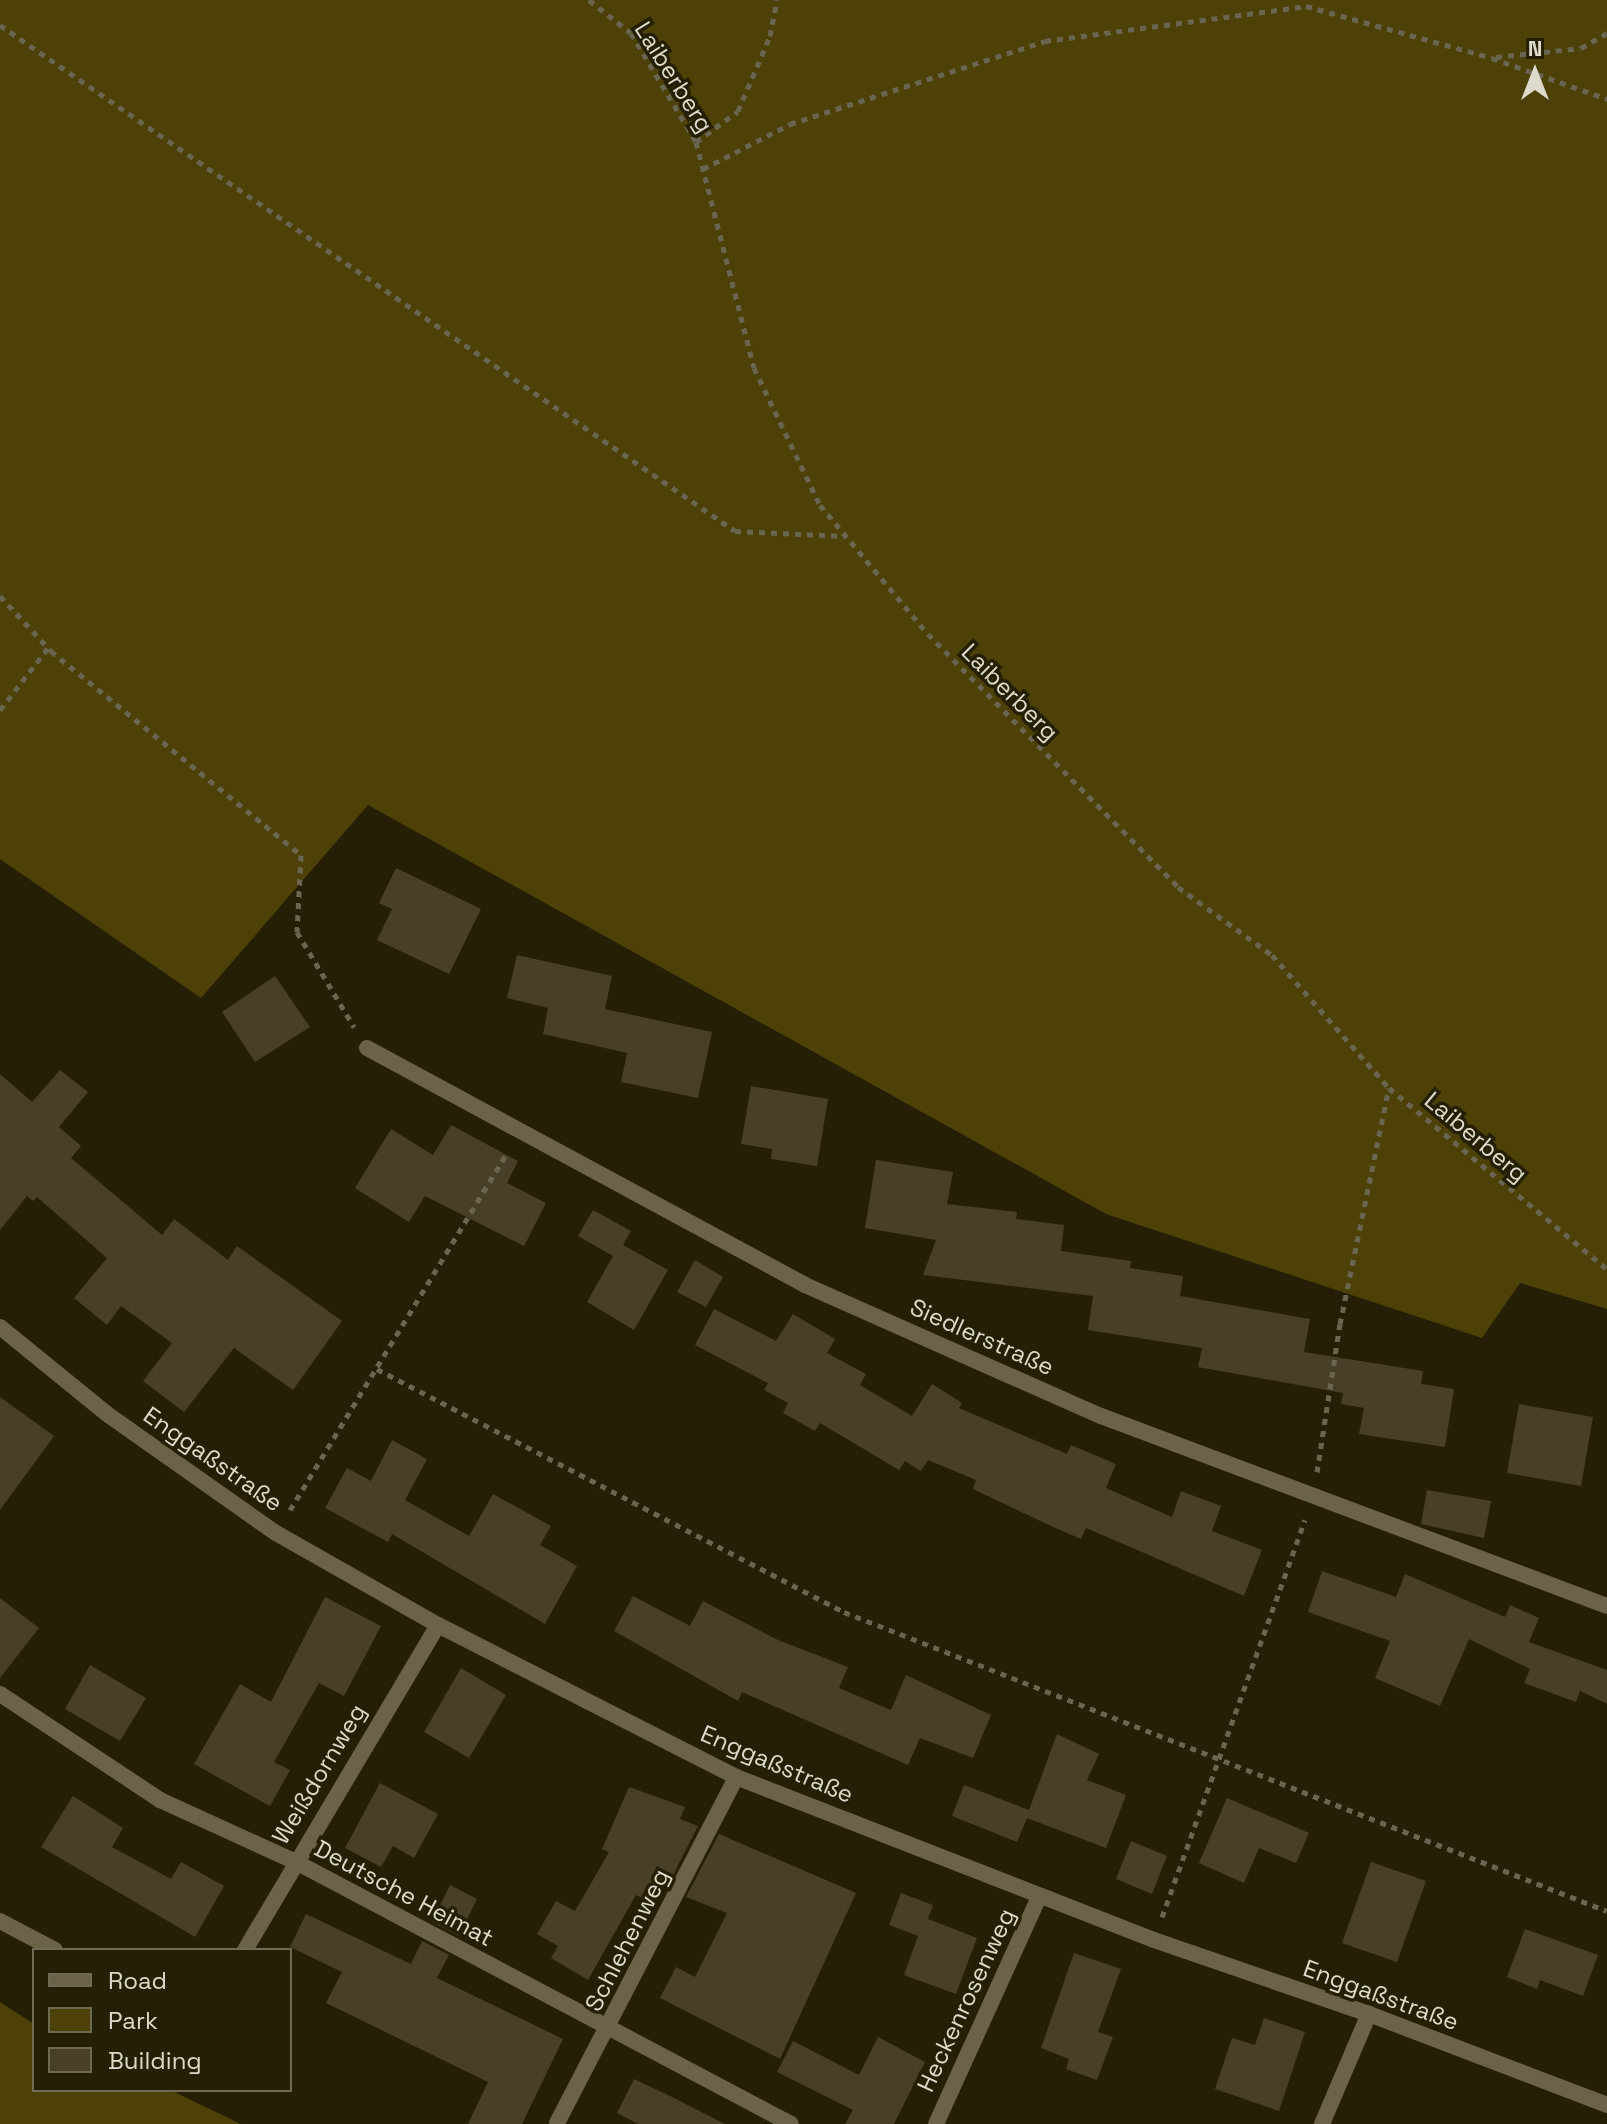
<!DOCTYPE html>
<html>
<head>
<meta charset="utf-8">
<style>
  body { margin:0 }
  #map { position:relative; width:1607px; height:2124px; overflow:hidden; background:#251f06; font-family:"Space Grotesk",sans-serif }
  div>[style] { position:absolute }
  .green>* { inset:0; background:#4e4107 }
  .building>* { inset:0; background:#474027 }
  .path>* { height:5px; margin-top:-2.5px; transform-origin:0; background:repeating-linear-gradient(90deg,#6a6550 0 6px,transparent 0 12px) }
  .street>* { height:16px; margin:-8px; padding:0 8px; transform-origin:8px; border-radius:8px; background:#6b6347 }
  span { translate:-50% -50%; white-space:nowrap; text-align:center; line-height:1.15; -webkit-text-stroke:7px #251f06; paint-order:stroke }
  .street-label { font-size:24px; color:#dddacb }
  .legend { position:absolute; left:32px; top:1948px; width:260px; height:144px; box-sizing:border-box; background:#251f06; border:2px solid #6f6a55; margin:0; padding:10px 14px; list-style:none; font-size:24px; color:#dddacb }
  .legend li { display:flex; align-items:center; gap:16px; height:40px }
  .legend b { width:40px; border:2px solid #6f6a55 }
  .north { position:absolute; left:1495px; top:32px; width:80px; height:80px; -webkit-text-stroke:6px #251f06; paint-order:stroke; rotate:0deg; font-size:22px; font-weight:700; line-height:32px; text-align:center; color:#dddacb }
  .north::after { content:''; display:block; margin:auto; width:28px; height:36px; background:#dddacb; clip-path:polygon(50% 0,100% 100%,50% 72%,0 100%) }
</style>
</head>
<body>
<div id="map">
  <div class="green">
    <div style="clip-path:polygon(0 0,1607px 0,1607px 1309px,1520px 1283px,1482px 1338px,1106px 1214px,368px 805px,201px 998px,0 859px)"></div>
    <div style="clip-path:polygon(0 2002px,34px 2024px,34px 2090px,170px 2090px,241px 2124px,0 2124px)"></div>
  </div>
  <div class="building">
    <div style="clip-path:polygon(396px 868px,481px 909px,449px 974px,377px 940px,392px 909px,379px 903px)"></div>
    <div style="clip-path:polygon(517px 955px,612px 976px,605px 1009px,712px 1032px,698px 1098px,621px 1082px,627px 1053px,543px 1034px,548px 1008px,507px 998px)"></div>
    <div style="clip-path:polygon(275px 976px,310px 1027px,255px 1062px,222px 1012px)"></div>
    <div style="clip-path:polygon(60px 1070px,88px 1092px,59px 1127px,81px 1146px,71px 1158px,162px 1235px,174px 1219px,228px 1260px,237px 1246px,342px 1321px,293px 1390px,234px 1348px,184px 1412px,143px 1381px,172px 1343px,121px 1306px,107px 1325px,74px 1298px,107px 1258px,37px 1197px,33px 1201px,27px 1196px,0 1230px,0 1074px,32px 1102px)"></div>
    <div style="clip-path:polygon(751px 1086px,828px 1099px,817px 1166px,771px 1159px,772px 1149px,741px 1144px)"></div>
    <div style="clip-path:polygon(451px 1125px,518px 1161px,507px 1183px,546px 1203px,524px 1246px,425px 1196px,409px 1222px,355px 1188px,391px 1129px,433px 1155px)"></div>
    <div style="clip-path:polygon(876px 1160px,953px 1172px,947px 1204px,1017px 1212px,1016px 1219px,1064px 1225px,1061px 1251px,1131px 1261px,1130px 1268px,1183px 1276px,1180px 1296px,1310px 1319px,1304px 1352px,1423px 1371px,1421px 1384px,1454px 1389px,1445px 1447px,1359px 1434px,1364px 1408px,1341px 1404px,1343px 1393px,1198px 1367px,1202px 1348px,1088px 1330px,1093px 1296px,923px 1275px,936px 1240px,865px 1228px)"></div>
    <div style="clip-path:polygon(593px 1210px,631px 1231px,623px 1245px,668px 1270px,634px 1330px,587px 1302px,613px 1256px,578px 1236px)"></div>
    <div style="clip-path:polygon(695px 1260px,723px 1277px,706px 1307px,677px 1292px)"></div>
    <div style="clip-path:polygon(714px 1309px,776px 1341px,793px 1314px,835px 1339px,827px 1353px,866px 1374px,860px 1385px,912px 1416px,932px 1384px,962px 1403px,959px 1408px,1067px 1454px,1071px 1445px,1116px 1464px,1106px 1488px,1172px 1517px,1181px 1491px,1221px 1506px,1212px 1531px,1262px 1550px,1244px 1596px,1086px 1528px,1081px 1539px,1051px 1526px,973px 1489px,976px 1480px,928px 1460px,921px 1471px,905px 1461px,899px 1470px,820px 1423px,815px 1431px,783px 1413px,788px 1403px,764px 1390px,768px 1383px,695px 1345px)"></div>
    <div style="clip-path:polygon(0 1397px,54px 1436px,0 1510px)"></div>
    <div style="clip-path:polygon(1519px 1404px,1593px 1417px,1581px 1486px,1507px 1473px)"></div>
    <div style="clip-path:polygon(392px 1440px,427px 1459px,405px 1500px,469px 1536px,493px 1494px,551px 1526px,540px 1545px,577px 1566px,545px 1624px,392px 1534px,388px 1542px,325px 1508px,347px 1468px,371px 1481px)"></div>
    <div style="clip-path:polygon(1427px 1490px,1491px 1501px,1484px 1538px,1421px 1524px)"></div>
    <div style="clip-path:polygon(1322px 1571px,1396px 1597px,1405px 1574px,1505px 1617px,1510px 1605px,1539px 1618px,1529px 1642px,1607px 1670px,1607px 1704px,1580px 1691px,1576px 1702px,1524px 1683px,1530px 1669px,1469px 1639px,1440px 1706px,1375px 1678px,1390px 1641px,1308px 1612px)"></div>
    <div style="clip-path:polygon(633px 1596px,690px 1626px,703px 1601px,778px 1640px,848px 1667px,839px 1688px,891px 1710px,906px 1675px,991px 1715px,973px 1758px,920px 1738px,908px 1765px,742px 1692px,738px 1701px,614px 1631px)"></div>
    <div style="clip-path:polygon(325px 1597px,381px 1626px,344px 1696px,319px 1683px,274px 1762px,290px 1770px,270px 1806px,194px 1764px,240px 1684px,271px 1702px)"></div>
    <div style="clip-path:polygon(0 1598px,39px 1628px,0 1678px)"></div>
    <div style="clip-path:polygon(90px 1665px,146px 1698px,120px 1741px,65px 1709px)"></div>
    <div style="clip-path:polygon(461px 1668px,506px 1695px,469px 1758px,424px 1732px)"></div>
    <div style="clip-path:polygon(1057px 1734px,1099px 1754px,1087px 1780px,1126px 1795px,1106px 1848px,1027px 1818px,1017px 1842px,952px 1816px,964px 1785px,1029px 1810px)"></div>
    <div style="clip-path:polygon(380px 1783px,438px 1814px,414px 1858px,393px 1846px,381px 1867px,345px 1848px)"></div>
    <div style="clip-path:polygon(629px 1787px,685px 1807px,680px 1819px,698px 1826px,666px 1889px,655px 1884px,648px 1901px,636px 1895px,588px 1980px,551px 1958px,558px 1946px,537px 1934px,556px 1901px,575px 1911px,609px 1852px,602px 1849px)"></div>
    <div style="clip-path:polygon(73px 1796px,123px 1828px,112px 1847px,171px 1879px,181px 1862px,224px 1886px,195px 1937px,41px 1847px)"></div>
    <div style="clip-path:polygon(1227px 1798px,1309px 1833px,1296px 1863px,1259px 1848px,1244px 1883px,1199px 1863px)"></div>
    <div style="clip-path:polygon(719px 1834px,856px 1893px,780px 2059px,660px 1998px,676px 1967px,695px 1977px,727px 1913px,686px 1897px)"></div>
    <div style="clip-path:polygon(1131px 1841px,1167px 1856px,1152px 1894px,1116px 1879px)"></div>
    <div style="clip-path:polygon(1371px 1862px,1426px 1881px,1397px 1962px,1342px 1943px)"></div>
    <div style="clip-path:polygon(450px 1885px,477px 1899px,459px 1936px,432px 1922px)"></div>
    <div style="clip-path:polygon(901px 1893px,933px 1905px,928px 1919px,977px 1938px,956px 1994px,904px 1975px,918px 1936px,889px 1925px)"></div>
    <div style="clip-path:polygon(306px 1914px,411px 1964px,422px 1941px,449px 1955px,437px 1978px,563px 2039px,522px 2124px,468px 2124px,488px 2082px,326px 2003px,342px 1972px,290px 1947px)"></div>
    <div style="clip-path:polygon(1525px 1929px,1598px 1955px,1583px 1996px,1540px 1980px,1537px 1989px,1507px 1977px)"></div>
    <div style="clip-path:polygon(1074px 1953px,1121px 1969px,1098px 2032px,1113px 2037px,1097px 2080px,1066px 2069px,1069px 2059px,1041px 2048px)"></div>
    <div style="clip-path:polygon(1264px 2018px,1305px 2032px,1279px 2111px,1215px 2089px,1232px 2038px,1255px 2045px)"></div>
    <div style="clip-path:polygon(878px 2037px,925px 2062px,894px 2124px,845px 2124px,853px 2110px,777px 2072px,793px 2041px,859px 2075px)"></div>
    <div style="clip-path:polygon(634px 2079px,670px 2096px,725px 2124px,638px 2124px,617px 2113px)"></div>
  </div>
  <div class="path">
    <div style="left:589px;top:0;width:53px;rotate:38.2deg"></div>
    <div style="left:631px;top:33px;width:127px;rotate:59.2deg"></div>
    <div style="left:696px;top:142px;width:233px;rotate:75.6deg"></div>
    <div style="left:754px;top:368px;width:152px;rotate:64.3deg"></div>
    <div style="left:820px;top:505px;width:168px;rotate:50.1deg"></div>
    <div style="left:928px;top:634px;width:356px;rotate:45.3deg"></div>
    <div style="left:1178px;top:887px;width:116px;rotate:35.9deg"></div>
    <div style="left:1272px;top:955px;width:177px;rotate:48.7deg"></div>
    <div style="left:1389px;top:1088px;width:283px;rotate:39.7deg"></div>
    <div style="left:0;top:25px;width:892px;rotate:34.54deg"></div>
    <div style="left:735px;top:531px;width:109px;rotate:2.6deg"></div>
    <div style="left:1496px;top:57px;width:85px;rotate:-6deg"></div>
    <div style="left:1581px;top:48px;width:30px;rotate:-30deg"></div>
    <div style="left:696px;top:142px;width:52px;rotate:-36.4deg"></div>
    <div style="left:738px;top:111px;width:82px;rotate:-66.9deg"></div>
    <div style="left:770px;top:36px;width:37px;rotate:-79deg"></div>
    <div style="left:703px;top:169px;width:98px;rotate:-27.3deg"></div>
    <div style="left:790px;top:124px;width:268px;rotate:-18deg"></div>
    <div style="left:1045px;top:41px;width:263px;rotate:-7.6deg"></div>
    <div style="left:1306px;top:6px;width:193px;rotate:15.6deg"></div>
    <div style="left:1492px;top:58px;width:122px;rotate:19.6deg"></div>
    <div style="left:0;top:596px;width:75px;rotate:47.2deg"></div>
    <div style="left:51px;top:651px;width:323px;rotate:39.2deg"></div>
    <div style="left:301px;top:855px;width:77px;rotate:93deg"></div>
    <div style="left:297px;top:932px;width:111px;rotate:59deg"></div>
    <div style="left:0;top:710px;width:78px;rotate:-52.3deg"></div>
    <div style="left:377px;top:1369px;width:526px;rotate:27.49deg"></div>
    <div style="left:844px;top:1612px;width:819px;rotate:21.4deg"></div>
    <div style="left:1317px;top:1472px;width:150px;rotate:-81.2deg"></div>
    <div style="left:1340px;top:1324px;width:241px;rotate:-78.3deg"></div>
    <div style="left:290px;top:1510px;width:418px;rotate:-58.7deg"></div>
    <div style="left:1162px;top:1917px;width:422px;rotate:-70.2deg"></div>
  </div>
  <div class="street">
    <div style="left:367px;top:1048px;width:498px;rotate:28.4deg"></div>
    <div style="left:805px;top:1285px;width:324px;rotate:23.9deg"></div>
    <div style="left:1101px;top:1416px;width:540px;rotate:20.58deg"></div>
    <div style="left:0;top:1327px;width:138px;rotate:39.1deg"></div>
    <div style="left:107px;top:1414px;width:207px;rotate:35.2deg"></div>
    <div style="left:276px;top:1533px;width:186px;rotate:29.6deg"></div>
    <div style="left:438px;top:1625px;width:335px;rotate:27deg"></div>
    <div style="left:736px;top:1777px;width:449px;rotate:21.3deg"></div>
    <div style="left:1154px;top:1940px;width:227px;rotate:19deg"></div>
    <div style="left:1369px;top:2014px;width:255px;rotate:20.9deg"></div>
    <div style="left:0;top:1694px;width:192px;rotate:33.5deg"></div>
    <div style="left:160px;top:1800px;width:147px;rotate:24.5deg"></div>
    <div style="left:294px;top:1861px;width:562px;rotate:27.89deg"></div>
    <div style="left:0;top:1921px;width:62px;rotate:27.8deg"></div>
    <div style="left:245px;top:1950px;width:378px;rotate:-59.3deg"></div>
    <div style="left:557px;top:2123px;width:390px;rotate:-62.6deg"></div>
    <div style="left:936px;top:2124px;width:249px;rotate:-65.6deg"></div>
    <div style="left:1322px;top:2124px;width:120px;rotate:-66.9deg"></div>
  </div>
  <div class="street-label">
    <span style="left:674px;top:77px;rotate:58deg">Laiberberg</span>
    <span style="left:1010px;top:692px;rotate:45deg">Laiberberg</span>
    <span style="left:1476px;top:1137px;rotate:40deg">Laiberberg</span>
    <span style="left:982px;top:1337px;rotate:24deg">Siedlerstraße</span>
    <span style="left:213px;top:1459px;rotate:35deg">Enggaßstraße</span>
    <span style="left:777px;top:1764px;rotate:23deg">Enggaßstraße</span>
    <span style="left:319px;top:1774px;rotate:-59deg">Weißdornweg</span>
    <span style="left:404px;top:1893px;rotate:28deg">Deutsche Heimat</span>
    <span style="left:627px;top:1940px;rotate:-63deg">Schlehenweg</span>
    <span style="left:1381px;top:1995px;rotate:20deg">Enggaßstraße</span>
    <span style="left:966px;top:2000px;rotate:-65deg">Heckenrosenweg</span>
  </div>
  <ul class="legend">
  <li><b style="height:10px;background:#6b6347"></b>Road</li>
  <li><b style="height:22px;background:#4e4107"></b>Park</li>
  <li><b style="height:22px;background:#474027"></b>Building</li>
  </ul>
  <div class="north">N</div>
</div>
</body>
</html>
